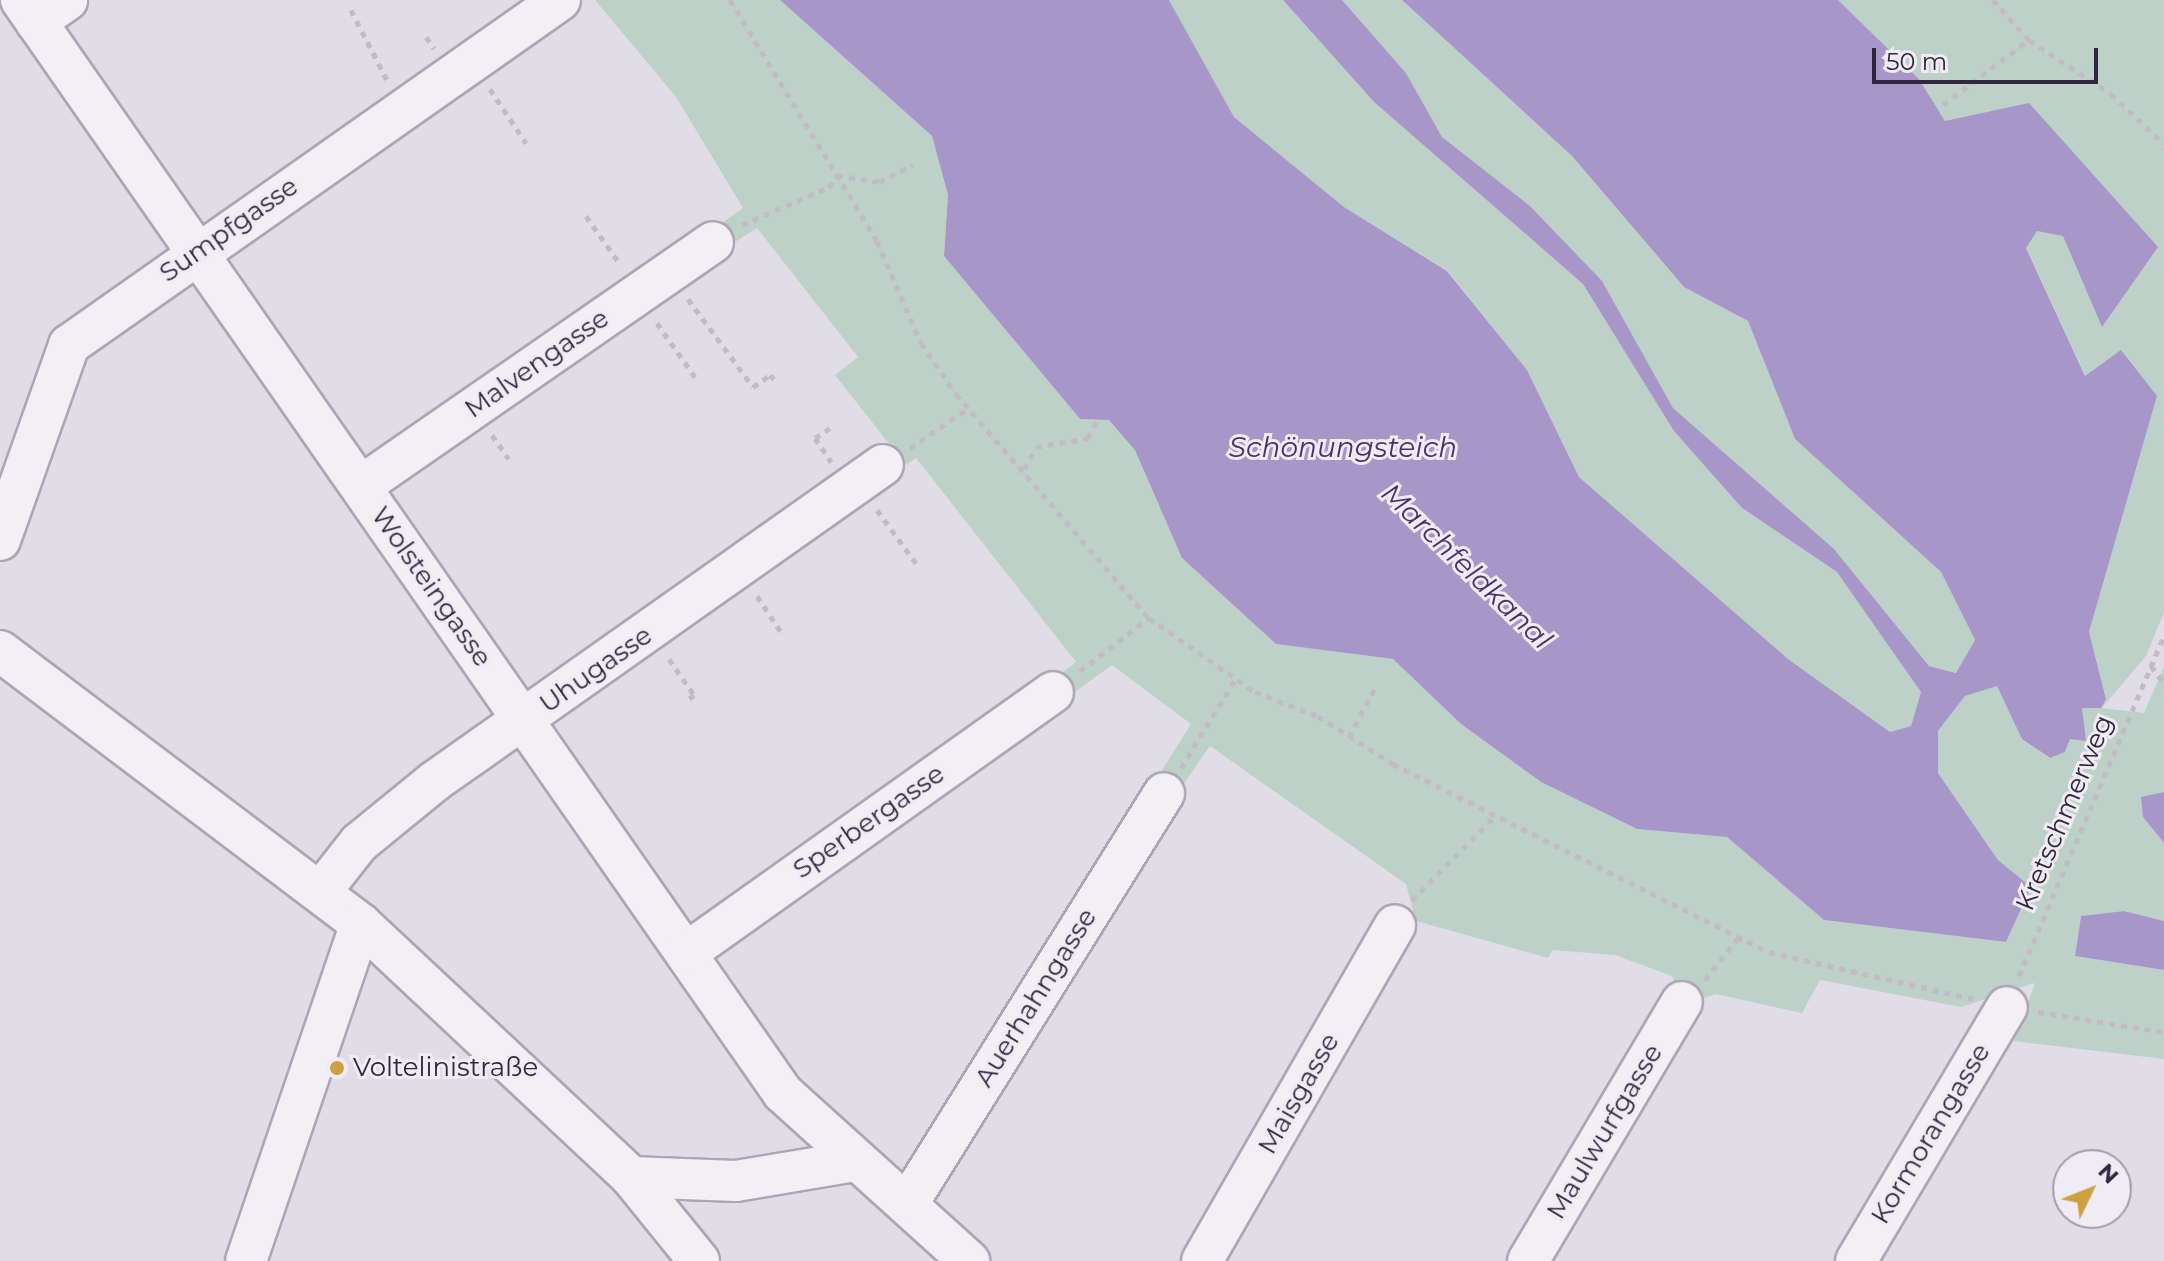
<!DOCTYPE html>
<html>
<head>
<meta charset="utf-8">
<style>
  body { margin:0 }
  #map { position:relative; width:2164px; height:1261px; overflow:hidden; background:#e1dde7; font-family:Montserrat,sans-serif }
  div>[style] { position:absolute }
  .green>* { inset:0; background:#bed1c9 }
  .water>* { inset:0; background:#a797c8 }
  .path>* { height:5px; margin-top:-2.5px; transform-origin:0; background:repeating-linear-gradient(90deg,#c0bbc5 0 6px,transparent 0 12px) }
  .roads { filter:drop-shadow(2px 0 #aca6b4) drop-shadow(-2px 0 #aca6b4) drop-shadow(0 2px #aca6b4) drop-shadow(0 -2px #aca6b4) }
  .minor>* { height:40px; margin:-20px; padding:0 20px; transform-origin:20px; border-radius:20px; background:#f2eff5 }
  .dots>* { width:22px; height:22px; translate:-50% -50%; box-sizing:border-box; border:4px solid #efecf5; border-radius:50% }
  span { translate:-50% -50%; white-space:nowrap; text-align:center; line-height:1.15; -webkit-text-stroke:6px #efecf5; paint-order:stroke }
  .street-label { font-size:26px; color:#31263d }
  .poi-label { font-size:26px; color:#31263d }
  .left { translate:0 -50%; text-align:left }
  .water-label { font-size:28px; color:#493072; font-style:italic }
  .north { position:absolute; left:2052px; top:1149px; width:80px; height:80px; box-sizing:border-box; background:#efecf5; border:2px solid #a39dab; border-radius:50%; rotate:47deg; font-size:22px; font-weight:700; line-height:32px; text-align:center; color:#31263d }
  .north::after { content:''; display:block; margin:auto; width:28px; height:36px; background:#cfa13e; clip-path:polygon(50% 0,100% 100%,50% 72%,0 100%) }
  .scale { position:absolute; left:1872px; top:48px; width:226px; height:36px; box-sizing:border-box; border:4px solid #31263d; border-top:0; padding-left:10px; font-size:24px; line-height:28px; white-space:nowrap; color:#31263d; -webkit-text-stroke:6px #efecf5; paint-order:stroke }
</style>
</head>
<body>
<div id="map">
  <div class="green">
    <div style="clip-path:polygon(595px 0,780px 0,932px 136px,948px 195px,944px 256px,1080px 419px,1109px 420px,1136px 450px,1157px 497px,1276px 644px,1393px 659px,1461px 724px,1541px 782px,1637px 829px,1727px 837px,1824px 920px,2006px 942px,2031px 887px,1998px 860px,1938px 773px,1938px 731px,1965px 696px,1998px 685px,2022px 739px,2049px 758px,2065px 752px,2082px 708px,2106px 698px,2089px 632px,2157px 396px,2086px 377px,2026px 247px,2037px 231px,2158px 247px,1945px 121px,1919px 79px,1838px 0,2164px 0,2164px 612px,2146px 656px,2102px 708px,2144px 713px,2164px 667px,2164px 792px,2142px 797px,2143px 817px,2164px 843px,2164px 921px,2124px 911px,2081px 916px,2075px 956px,2164px 970px,2164px 1059px,2014px 1041px,2035px 983px,1961px 1007px,1820px 980px,1802px 1013px,1716px 994px,1699px 1000px,1678px 991px,1672px 976px,1615px 955px,1553px 950px,1548px 958px,1416px 921px,1406px 884px,1210px 746px,1180px 789px,1159px 775px,1191px 724px,1112px 665px,1061px 702px,1048px 684px,1076px 662px,916px 458px,882px 480px,869px 461px,890px 445px,835px 375px,858px 357px,757px 228px,721px 251px,709px 232px,743px 208px,676px 97px)"></div>
    <div style="clip-path:polygon(1169px 0,1283px 0,1374px 102px,1583px 284px,1675px 431px,1742px 508px,1837px 572px,1908px 667px,1921px 692px,1911px 726px,1890px 732px,1788px 659px,1579px 477px,1527px 370px,1448px 271px,1344px 207px,1234px 117px)"></div>
    <div style="clip-path:polygon(1342px 0,1402px 0,1572px 156px,1684px 287px,1748px 321px,1795px 439px,1941px 572px,1975px 640px,1957px 673px,1929px 666px,1834px 549px,1673px 408px,1601px 281px,1530px 206px,1442px 137px,1406px 73px)"></div>
  </div>
  <div class="water">
    <div style="clip-path:polygon(780px 0,1169px 0,1234px 117px,1344px 207px,1447px 271px,1527px 370px,1579px 477px,1788px 659px,1890px 732px,1911px 726px,1921px 692px,1837px 572px,1742px 508px,1674px 431px,1583px 284px,1374px 102px,1283px 0,1342px 0,1406px 73px,1442px 137px,1530px 206px,1602px 281px,1673px 408px,1834px 549px,1929px 666px,1956px 673px,1975px 640px,1941px 572px,1795px 439px,1748px 321px,1684px 287px,1572px 156px,1402px 0,1838px 0,1919px 79px,1945px 121px,2029px 103px,2158px 247px,2102px 327px,2063px 236px,2037px 231px,2026px 248px,2085px 376px,2121px 350px,2157px 396px,2089px 632px,2106px 699px,2101px 708px,2082px 708px,2086px 741px,2070px 739px,2065px 752px,2050px 758px,2022px 739px,1997px 686px,1965px 696px,1938px 731px,1938px 773px,1998px 860px,2031px 887px,2006px 942px,1824px 920px,1727px 837px,1637px 829px,1541px 782px,1461px 724px,1393px 659px,1276px 644px,1182px 558px,1135px 450px,1109px 420px,1080px 419px,944px 256px,948px 195px,932px 136px)"></div>
    <div style="clip-path:polygon(2164px 792px,2164px 843px,2143px 817px,2141px 797px)"></div>
    <div style="clip-path:polygon(2124px 911px,2164px 921px,2164px 970px,2075px 956px,2081px 916px)"></div>
  </div>
  <div class="path">
    <div style="left:730px;top:0;width:282px;rotate:58.6deg"></div>
    <div style="left:877px;top:241px;width:111px;rotate:66.7deg"></div>
    <div style="left:921px;top:343px;width:62px;rotate:55.5deg"></div>
    <div style="left:956px;top:394px;width:296px;rotate:49.3deg"></div>
    <div style="left:1149px;top:618px;width:129px;rotate:34.9deg"></div>
    <div style="left:1255px;top:692px;width:67px;rotate:20.9deg"></div>
    <div style="left:1318px;top:716px;width:89px;rotate:32.6deg"></div>
    <div style="left:1393px;top:764px;width:420px;rotate:26.6deg"></div>
    <div style="left:1769px;top:952px;width:209px;rotate:13deg"></div>
    <div style="left:1993px;top:0;width:54px;rotate:48deg"></div>
    <div style="left:2029px;top:40px;width:98px;rotate:33.4deg"></div>
    <div style="left:2111px;top:94px;width:73px;rotate:43.3deg"></div>
    <div style="left:351px;top:10px;width:79px;rotate:62.8deg"></div>
    <div style="left:426px;top:37px;width:14px;rotate:54deg"></div>
    <div style="left:490px;top:89px;width:65px;rotate:56.3deg"></div>
    <div style="left:1943px;top:105px;width:108px;rotate:-37.1deg"></div>
    <div style="left:586px;top:216px;width:59px;rotate:54.7deg"></div>
    <div style="left:742px;top:225px;width:95px;rotate:-23.6deg"></div>
    <div style="left:829px;top:187px;width:14px;rotate:-56deg"></div>
    <div style="left:837px;top:175px;width:43px;rotate:9.5deg"></div>
    <div style="left:879px;top:182px;width:38px;rotate:-27deg"></div>
    <div style="left:688px;top:299px;width:109px;rotate:53.5deg"></div>
    <div style="left:753px;top:387px;width:21px;rotate:-35deg"></div>
    <div style="left:770px;top:375px;width:6px;rotate:45deg"></div>
    <div style="left:657px;top:323px;width:70px;rotate:54.9deg"></div>
    <div style="left:830px;top:428px;width:18px;rotate:146deg"></div>
    <div style="left:815px;top:438px;width:29px;rotate:56deg"></div>
    <div style="left:492px;top:435px;width:29px;rotate:55deg"></div>
    <div style="left:910px;top:448px;width:71px;rotate:-34.1deg"></div>
    <div style="left:1024px;top:469px;width:25px;rotate:-61deg"></div>
    <div style="left:1036px;top:447px;width:53px;rotate:-9.8deg"></div>
    <div style="left:1088px;top:438px;width:20px;rotate:-63deg"></div>
    <div style="left:877px;top:510px;width:66px;rotate:53.7deg"></div>
    <div style="left:757px;top:596px;width:47px;rotate:56.3deg"></div>
    <div style="left:669px;top:659px;width:44px;rotate:55.2deg"></div>
    <div style="left:694px;top:695px;width:6px;rotate:141deg"></div>
    <div style="left:2151px;top:666px;width:21px;rotate:53deg"></div>
    <div style="left:1080px;top:671px;width:87px;rotate:-37.5deg"></div>
    <div style="left:1349px;top:737px;width:55px;rotate:-62deg"></div>
    <div style="left:1181px;top:768px;width:103px;rotate:-58.5deg"></div>
    <div style="left:1412px;top:900px;width:118px;rotate:-45.3deg"></div>
    <div style="left:2019px;top:976px;width:370px;rotate:-66.9deg"></div>
    <div style="left:1705px;top:980px;width:55px;rotate:-51.7deg"></div>
    <div style="left:2038px;top:1012px;width:128px;rotate:9deg"></div>
  </div>
  <div class="roads">
    <div class="minor">
      <div style="left:21px;top:0;width:1332px;rotate:55.12deg"></div>
      <div style="left:783px;top:1093px;width:251px;rotate:42.1deg"></div>
      <div style="left:36px;top:22px;width:38px;rotate:-35deg"></div>
      <div style="left:361px;top:486px;width:428px;rotate:-34.7deg"></div>
      <div style="left:0;top:540px;width:207px;rotate:-70.5deg"></div>
      <div style="left:69px;top:345px;width:600px;rotate:-35.09deg"></div>
      <div style="left:0;top:651px;width:453px;rotate:37.1deg"></div>
      <div style="left:361px;top:924px;width:370px;rotate:43.1deg"></div>
      <div style="left:631px;top:1177px;width:108px;rotate:51deg"></div>
      <div style="left:322px;top:890px;width:60px;rotate:-51.8deg"></div>
      <div style="left:359px;top:843px;width:98px;rotate:-39.2deg"></div>
      <div style="left:435px;top:781px;width:548px;rotate:-35.2deg"></div>
      <div style="left:686px;top:953px;width:450px;rotate:-35.4deg"></div>
      <div style="left:631px;top:1177px;width:105px;rotate:2.2deg"></div>
      <div style="left:736px;top:1181px;width:122px;rotate:-9.5deg"></div>
      <div style="left:908px;top:1203px;width:483px;rotate:-58deg"></div>
      <div style="left:246px;top:1261px;width:356px;rotate:-71.2deg"></div>
      <div style="left:1202px;top:1261px;width:387px;rotate:-60.1deg"></div>
      <div style="left:1528px;top:1261px;width:301px;rotate:-59.3deg"></div>
      <div style="left:1856px;top:1261px;width:295px;rotate:-59.3deg"></div>
    </div>
  </div>
  <div class="dots">
    <div style="left:337px;top:1068px;background:#cfa13e"></div>
  </div>
  <div class="street-label">
    <span style="left:229px;top:230px;rotate:-35deg">Sumpfgasse</span>
    <span style="left:537px;top:364px;rotate:-35deg">Malvengasse</span>
    <span style="left:431px;top:587px;rotate:55deg">Wolsteingasse</span>
    <span style="left:596px;top:670px;rotate:-35deg">Uhugasse</span>
    <span style="left:2065px;top:813px;rotate:-67deg">Kretschmerweg</span>
    <span style="left:869px;top:822px;rotate:-35deg">Sperbergasse</span>
    <span style="left:1036px;top:998px;rotate:-58deg">Auerhahngasse</span>
    <span style="left:1299px;top:1094px;rotate:-60deg">Maisgasse</span>
    <span style="left:1605px;top:1132px;rotate:-59deg">Maulwurfgasse</span>
    <span style="left:1931px;top:1134px;rotate:-59deg">Kormorangasse</span>
  </div>
  <div class="poi-label">
    <span class="left" style="left:353px;top:1068px">Voltelinistraße</span>
  </div>
  <div class="water-label">
    <span style="left:1343px;top:447px">Schönungsteich</span>
    <span style="left:1467px;top:566px;rotate:44deg">Marchfeldkanal</span>
  </div>
  <div class="north">N</div>
  <div class="scale">50 m</div>
</div>
</body>
</html>
